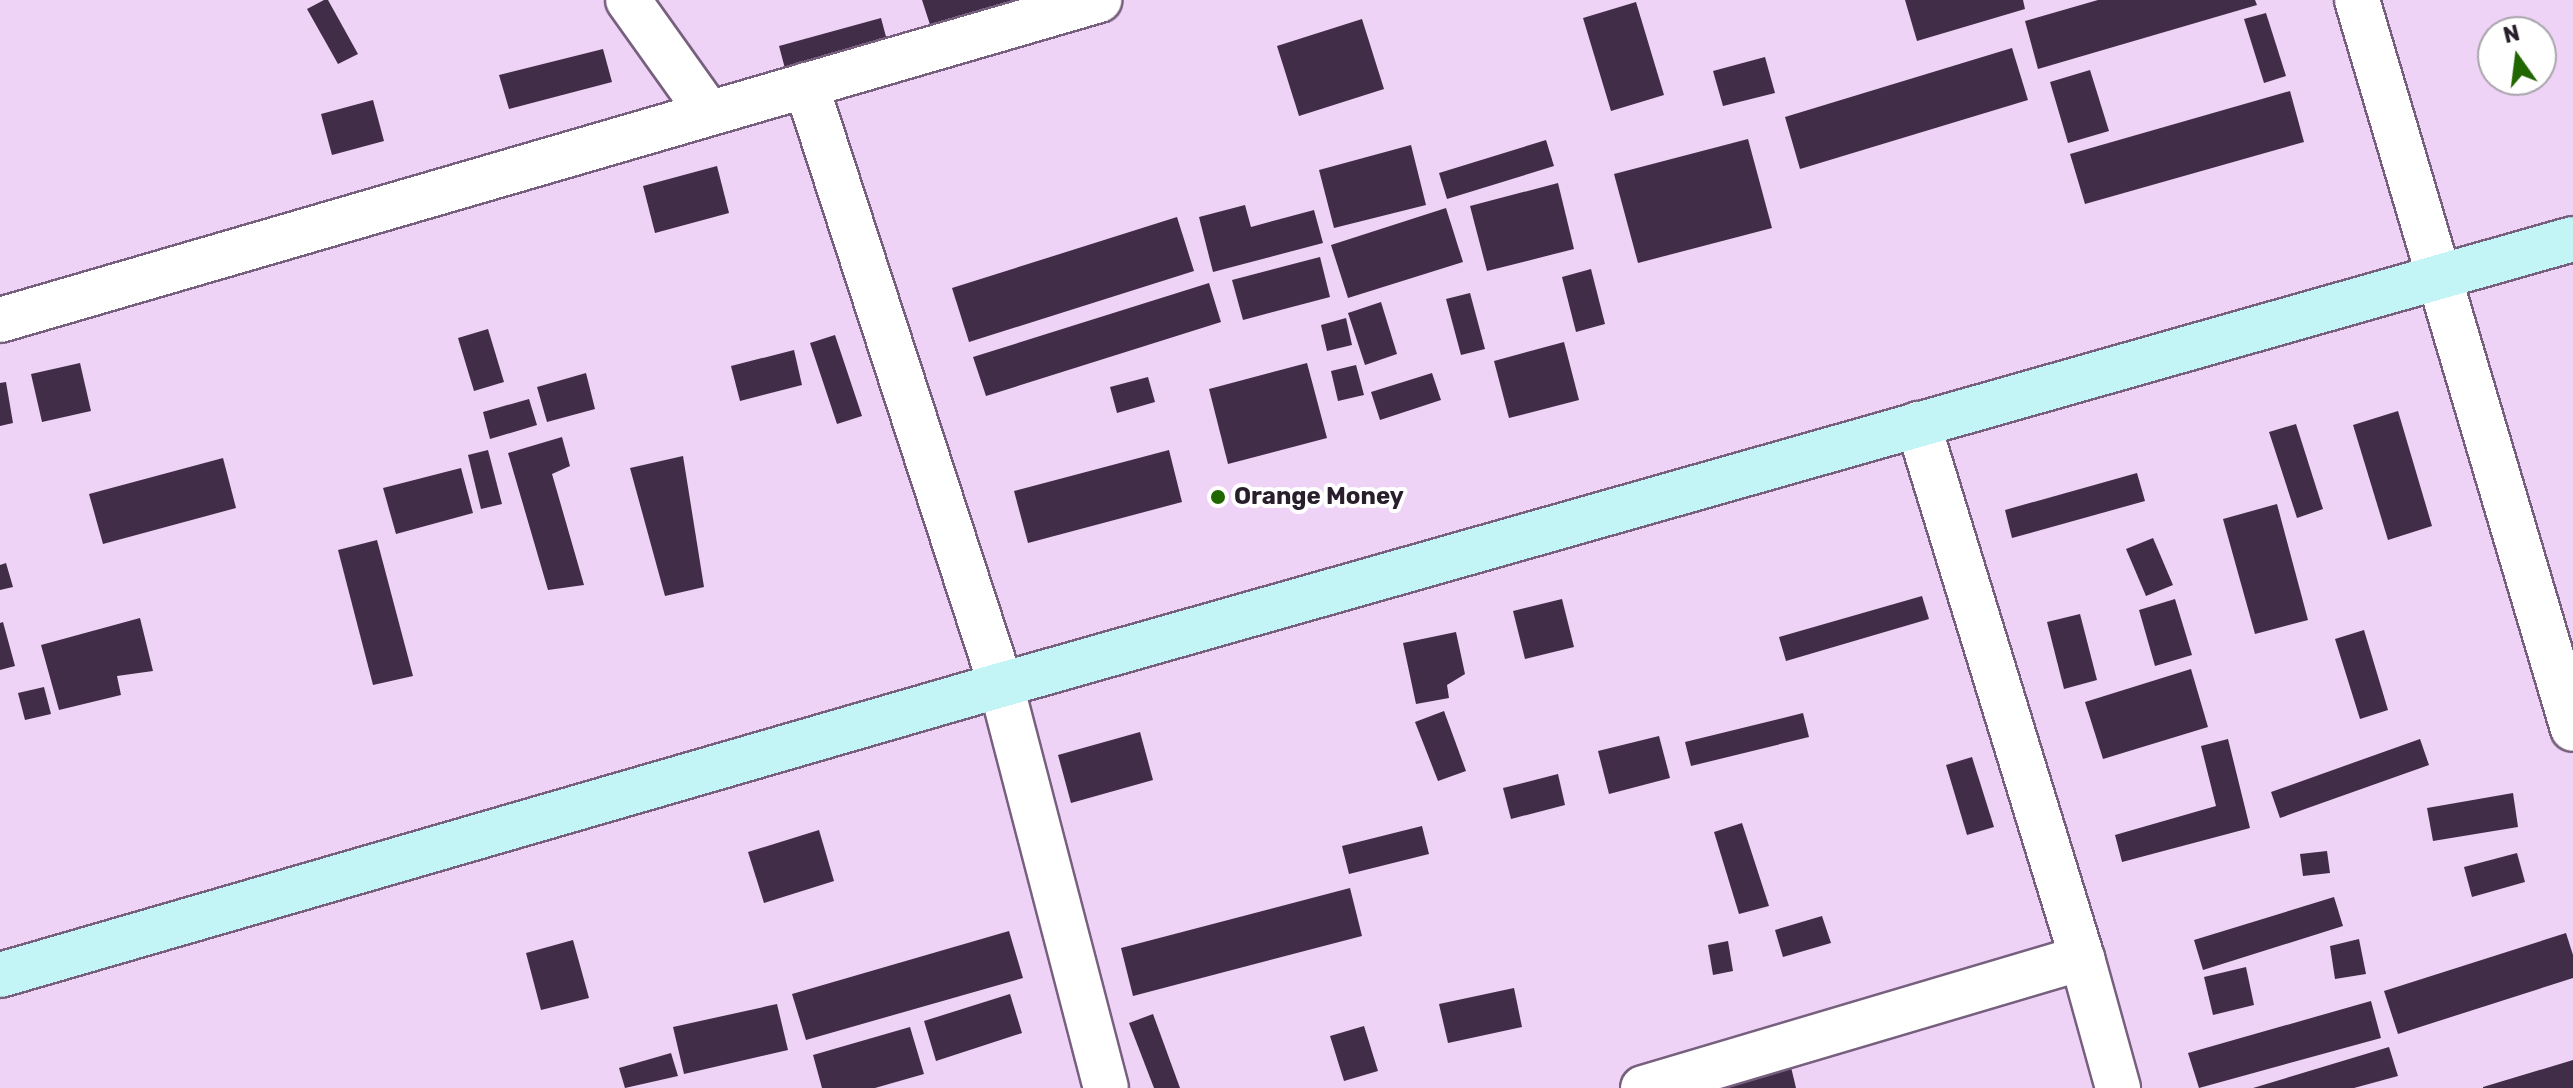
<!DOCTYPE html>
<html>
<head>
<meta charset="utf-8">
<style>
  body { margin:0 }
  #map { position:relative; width:2573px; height:1088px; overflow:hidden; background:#eed3f6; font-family:Rubik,sans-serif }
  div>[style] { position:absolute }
  .building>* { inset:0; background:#422d48 }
  .roads { filter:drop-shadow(2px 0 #77607e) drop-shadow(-2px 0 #77607e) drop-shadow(0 2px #77607e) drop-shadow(0 -2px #77607e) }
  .street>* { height:44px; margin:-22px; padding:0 22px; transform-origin:22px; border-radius:22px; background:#fff }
  .secondary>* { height:44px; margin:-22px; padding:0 22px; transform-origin:22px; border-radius:22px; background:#c3f4f6 }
  .dots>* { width:22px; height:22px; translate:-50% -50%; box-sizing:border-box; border:4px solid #fff; border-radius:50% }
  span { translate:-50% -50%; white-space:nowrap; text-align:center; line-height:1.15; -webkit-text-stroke:8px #fff; paint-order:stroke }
  .poi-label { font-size:24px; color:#291f2c; font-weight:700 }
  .left { translate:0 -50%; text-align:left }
  .north { position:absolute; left:2477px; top:16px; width:80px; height:80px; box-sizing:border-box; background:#fff; border:2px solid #a9a5ab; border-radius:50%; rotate:346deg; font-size:22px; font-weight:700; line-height:32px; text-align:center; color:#291f2c }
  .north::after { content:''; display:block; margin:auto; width:28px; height:36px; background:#216700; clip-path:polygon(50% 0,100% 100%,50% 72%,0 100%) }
</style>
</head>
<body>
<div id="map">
  <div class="building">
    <div style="clip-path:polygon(324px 0,328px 0,358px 54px,338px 64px,307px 9px)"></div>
    <div style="clip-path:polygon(922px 0,1039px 0,933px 34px)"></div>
    <div style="clip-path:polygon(1905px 0,2023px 0,2025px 9px,1917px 41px)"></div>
    <div style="clip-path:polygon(2098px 0,2255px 0,2257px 5px,2038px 69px,2025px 21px)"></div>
    <div style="clip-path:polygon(1636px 2px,1664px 95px,1611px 111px,1583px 18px)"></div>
    <div style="clip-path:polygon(2266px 13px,2286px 76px,2264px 83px,2244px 19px)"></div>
    <div style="clip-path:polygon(881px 18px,889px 48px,787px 76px,779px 46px)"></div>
    <div style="clip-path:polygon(1362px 19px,1384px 89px,1299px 116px,1277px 46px)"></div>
    <div style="clip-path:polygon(2012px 48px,2028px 100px,1800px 169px,1785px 117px)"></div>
    <div style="clip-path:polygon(603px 49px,612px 82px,509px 109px,499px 75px)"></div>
    <div style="clip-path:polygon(1765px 57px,1775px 93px,1723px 106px,1713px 71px)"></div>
    <div style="clip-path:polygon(2090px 70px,2109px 131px,2068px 143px,2050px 82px)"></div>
    <div style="clip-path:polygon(2290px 91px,2304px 142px,2085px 204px,2070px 154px)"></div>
    <div style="clip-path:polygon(373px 100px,384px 141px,332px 155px,321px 114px)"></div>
    <div style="clip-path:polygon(1748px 139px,1772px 228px,1638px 263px,1614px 174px)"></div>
    <div style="clip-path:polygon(1546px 140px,1554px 166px,1447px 199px,1439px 173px)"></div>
    <div style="clip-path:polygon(1411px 145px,1426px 205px,1334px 228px,1319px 170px)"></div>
    <div style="clip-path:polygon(717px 166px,729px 213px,655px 233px,643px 186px)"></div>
    <div style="clip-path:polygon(1558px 183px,1574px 249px,1487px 271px,1470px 206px)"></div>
    <div style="clip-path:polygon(1245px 205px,1251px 227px,1314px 210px,1323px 243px,1213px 272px,1199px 217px)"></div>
    <div style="clip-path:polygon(1446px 208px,1463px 262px,1348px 298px,1331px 245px)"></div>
    <div style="clip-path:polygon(1177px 217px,1194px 271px,969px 342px,952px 288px)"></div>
    <div style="clip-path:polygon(1320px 257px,1330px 297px,1243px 320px,1232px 280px)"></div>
    <div style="clip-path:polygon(1591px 269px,1605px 324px,1576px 332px,1562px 277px)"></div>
    <div style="clip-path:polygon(1209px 283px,1221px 322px,986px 396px,973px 357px)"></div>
    <div style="clip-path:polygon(1470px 293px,1485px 349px,1461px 355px,1446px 299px)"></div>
    <div style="clip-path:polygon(1381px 302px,1397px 354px,1365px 365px,1348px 313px)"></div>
    <div style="clip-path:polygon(1346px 318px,1352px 345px,1327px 351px,1321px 325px)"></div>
    <div style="clip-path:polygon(488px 329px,504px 382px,474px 391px,458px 338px)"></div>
    <div style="clip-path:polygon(835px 335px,862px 416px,837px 424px,810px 343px)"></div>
    <div style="clip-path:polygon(1564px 342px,1579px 400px,1509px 418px,1494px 361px)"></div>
    <div style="clip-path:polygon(794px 350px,802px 385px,740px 401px,731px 366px)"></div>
    <div style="clip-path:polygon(80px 363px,91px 411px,42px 422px,31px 374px)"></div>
    <div style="clip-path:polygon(1307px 363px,1327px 438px,1228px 464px,1209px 389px)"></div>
    <div style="clip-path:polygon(1356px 365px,1364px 395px,1338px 401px,1331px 371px)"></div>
    <div style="clip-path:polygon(586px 373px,595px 409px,547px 422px,537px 387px)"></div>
    <div style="clip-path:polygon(1432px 373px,1441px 400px,1380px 420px,1371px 392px)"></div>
    <div style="clip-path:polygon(1148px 377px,1155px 402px,1117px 413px,1110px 387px)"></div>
    <div style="clip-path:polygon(6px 382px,13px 423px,0 426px,0 383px)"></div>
    <div style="clip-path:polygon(529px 399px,537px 425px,490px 439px,483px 412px)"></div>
    <div style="clip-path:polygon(2398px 411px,2432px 526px,2388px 540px,2353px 425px)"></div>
    <div style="clip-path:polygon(2296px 424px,2323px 509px,2297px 518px,2269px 432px)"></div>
    <div style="clip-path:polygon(562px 437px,570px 466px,552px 474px,584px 585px,548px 590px,508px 453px)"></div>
    <div style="clip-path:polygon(488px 450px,502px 504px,481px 509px,468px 455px)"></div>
    <div style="clip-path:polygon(1169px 450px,1182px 502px,1028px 543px,1014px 491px)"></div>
    <div style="clip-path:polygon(683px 456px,704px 587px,665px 596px,630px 468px)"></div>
    <div style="clip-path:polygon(223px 458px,236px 508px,103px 544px,89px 494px)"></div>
    <div style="clip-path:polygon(461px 468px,473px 513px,396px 534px,383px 488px)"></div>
    <div style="clip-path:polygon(2137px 473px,2145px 501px,2012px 538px,2005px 510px)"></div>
    <div style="clip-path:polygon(2277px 504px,2308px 620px,2255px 634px,2223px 519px)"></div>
    <div style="clip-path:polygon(2153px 538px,2173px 585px,2146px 596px,2126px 549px)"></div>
    <div style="clip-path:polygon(377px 540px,413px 676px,373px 685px,338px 550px)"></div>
    <div style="clip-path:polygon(6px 563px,13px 587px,0 590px,0 565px)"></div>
    <div style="clip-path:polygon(1922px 596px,1929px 619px,1786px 661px,1779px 637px)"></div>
    <div style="clip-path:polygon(1562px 599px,1574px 647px,1525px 659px,1513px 611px)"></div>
    <div style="clip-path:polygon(2175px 599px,2192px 655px,2155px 666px,2139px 610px)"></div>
    <div style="clip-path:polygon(2080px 614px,2097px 680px,2064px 689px,2047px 622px)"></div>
    <div style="clip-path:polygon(140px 618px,153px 671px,117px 676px,121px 695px,59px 710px,41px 645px)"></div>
    <div style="clip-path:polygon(3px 622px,15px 666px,0 670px,0 623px)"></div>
    <div style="clip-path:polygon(2364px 630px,2388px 710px,2360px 719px,2335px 639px)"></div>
    <div style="clip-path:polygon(1456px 632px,1465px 674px,1447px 685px,1449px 698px,1416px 704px,1403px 643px)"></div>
    <div style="clip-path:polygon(2191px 669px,2208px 727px,2103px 759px,2085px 702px)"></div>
    <div style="clip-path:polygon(44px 687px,51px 714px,25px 720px,18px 693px)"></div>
    <div style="clip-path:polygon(1444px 711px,1466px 771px,1438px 781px,1415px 722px)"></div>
    <div style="clip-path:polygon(1803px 713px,1809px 737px,1691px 766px,1685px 742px)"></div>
    <div style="clip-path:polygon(1140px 732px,1153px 780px,1071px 803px,1058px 755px)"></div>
    <div style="clip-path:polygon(1659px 736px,1670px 778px,1609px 794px,1598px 751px)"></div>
    <div style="clip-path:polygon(2228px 739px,2250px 828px,2122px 862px,2115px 835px,2216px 806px,2201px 746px)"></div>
    <div style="clip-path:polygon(2420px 739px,2429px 765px,2280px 818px,2271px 792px)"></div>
    <div style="clip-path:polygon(1972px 757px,1994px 827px,1967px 835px,1946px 765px)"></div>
    <div style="clip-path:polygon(1558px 774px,1565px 805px,1511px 819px,1503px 788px)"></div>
    <div style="clip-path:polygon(2513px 793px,2518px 827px,2433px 841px,2427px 808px)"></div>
    <div style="clip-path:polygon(1742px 823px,1769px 906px,1739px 914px,1714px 832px)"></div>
    <div style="clip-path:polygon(1422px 826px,1429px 854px,1349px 874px,1342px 846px)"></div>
    <div style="clip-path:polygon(819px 830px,834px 881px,764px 903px,748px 852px)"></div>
    <div style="clip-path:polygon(2327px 851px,2330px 873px,2303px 876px,2300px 854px)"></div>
    <div style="clip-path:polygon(2517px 853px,2525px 882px,2472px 897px,2464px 867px)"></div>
    <div style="clip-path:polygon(1350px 888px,1362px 936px,1133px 996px,1121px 948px)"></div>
    <div style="clip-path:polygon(2334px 897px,2343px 926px,2203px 970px,2194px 940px)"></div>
    <div style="clip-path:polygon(1822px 916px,1831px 943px,1783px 957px,1775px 930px)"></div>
    <div style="clip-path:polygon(1009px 931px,1023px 978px,806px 1040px,792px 994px)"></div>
    <div style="clip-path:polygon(2566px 933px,2573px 955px,2573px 978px,2398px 1034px,2384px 991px)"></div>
    <div style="clip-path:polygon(2359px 939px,2366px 974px,2335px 979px,2330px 946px)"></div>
    <div style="clip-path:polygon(573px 940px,589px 998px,541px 1010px,526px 953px)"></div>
    <div style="clip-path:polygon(1728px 941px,1733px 971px,1713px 975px,1708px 945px)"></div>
    <div style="clip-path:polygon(2246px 967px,2254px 1005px,2213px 1015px,2204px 977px)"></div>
    <div style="clip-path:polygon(1514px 988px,1522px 1027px,1448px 1043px,1439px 1004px)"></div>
    <div style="clip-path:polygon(1010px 994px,1022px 1033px,936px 1061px,924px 1021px)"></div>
    <div style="clip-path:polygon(2371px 1001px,2381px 1038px,2199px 1088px,2188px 1053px)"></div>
    <div style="clip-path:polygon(777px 1004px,788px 1050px,684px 1074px,673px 1027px)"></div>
    <div style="clip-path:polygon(1153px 1014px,1180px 1088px,1154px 1088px,1129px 1023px)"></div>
    <div style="clip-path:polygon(1364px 1026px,1378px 1071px,1344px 1081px,1330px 1036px)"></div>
    <div style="clip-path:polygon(910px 1027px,924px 1074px,875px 1088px,822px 1088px,813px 1055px)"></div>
    <div style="clip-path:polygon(2389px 1047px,2398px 1076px,2354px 1088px,2253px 1088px)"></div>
    <div style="clip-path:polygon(671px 1053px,678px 1076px,625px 1088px,619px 1068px)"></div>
    <div style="clip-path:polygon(2573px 1060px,2573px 1088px,2483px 1088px,2483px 1087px)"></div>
    <div style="clip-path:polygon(1791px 1067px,1796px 1088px,1723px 1088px,1722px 1085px)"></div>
  </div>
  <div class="roads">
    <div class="street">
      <div style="left:628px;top:0;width:138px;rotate:54.5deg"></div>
      <div style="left:2357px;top:0;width:760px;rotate:73.5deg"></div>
      <div style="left:806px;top:85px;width:631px;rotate:72deg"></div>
      <div style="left:1001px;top:685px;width:416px;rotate:75.4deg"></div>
      <div style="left:0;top:320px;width:1145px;rotate:-16.23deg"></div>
      <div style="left:1918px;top:424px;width:559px;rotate:72.93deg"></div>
      <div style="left:2082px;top:958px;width:135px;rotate:74.5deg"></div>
      <div style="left:1643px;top:1088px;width:458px;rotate:-16.5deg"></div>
    </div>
    <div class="secondary">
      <div style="left:0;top:975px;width:1042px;rotate:-16.16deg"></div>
      <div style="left:1001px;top:685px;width:1634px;rotate:-15.84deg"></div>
    </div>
  </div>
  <div class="dots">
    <div style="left:1218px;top:497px;background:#216700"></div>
  </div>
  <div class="poi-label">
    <span class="left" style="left:1234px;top:497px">Orange Money</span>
  </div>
  <div class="north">N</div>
</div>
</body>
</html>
